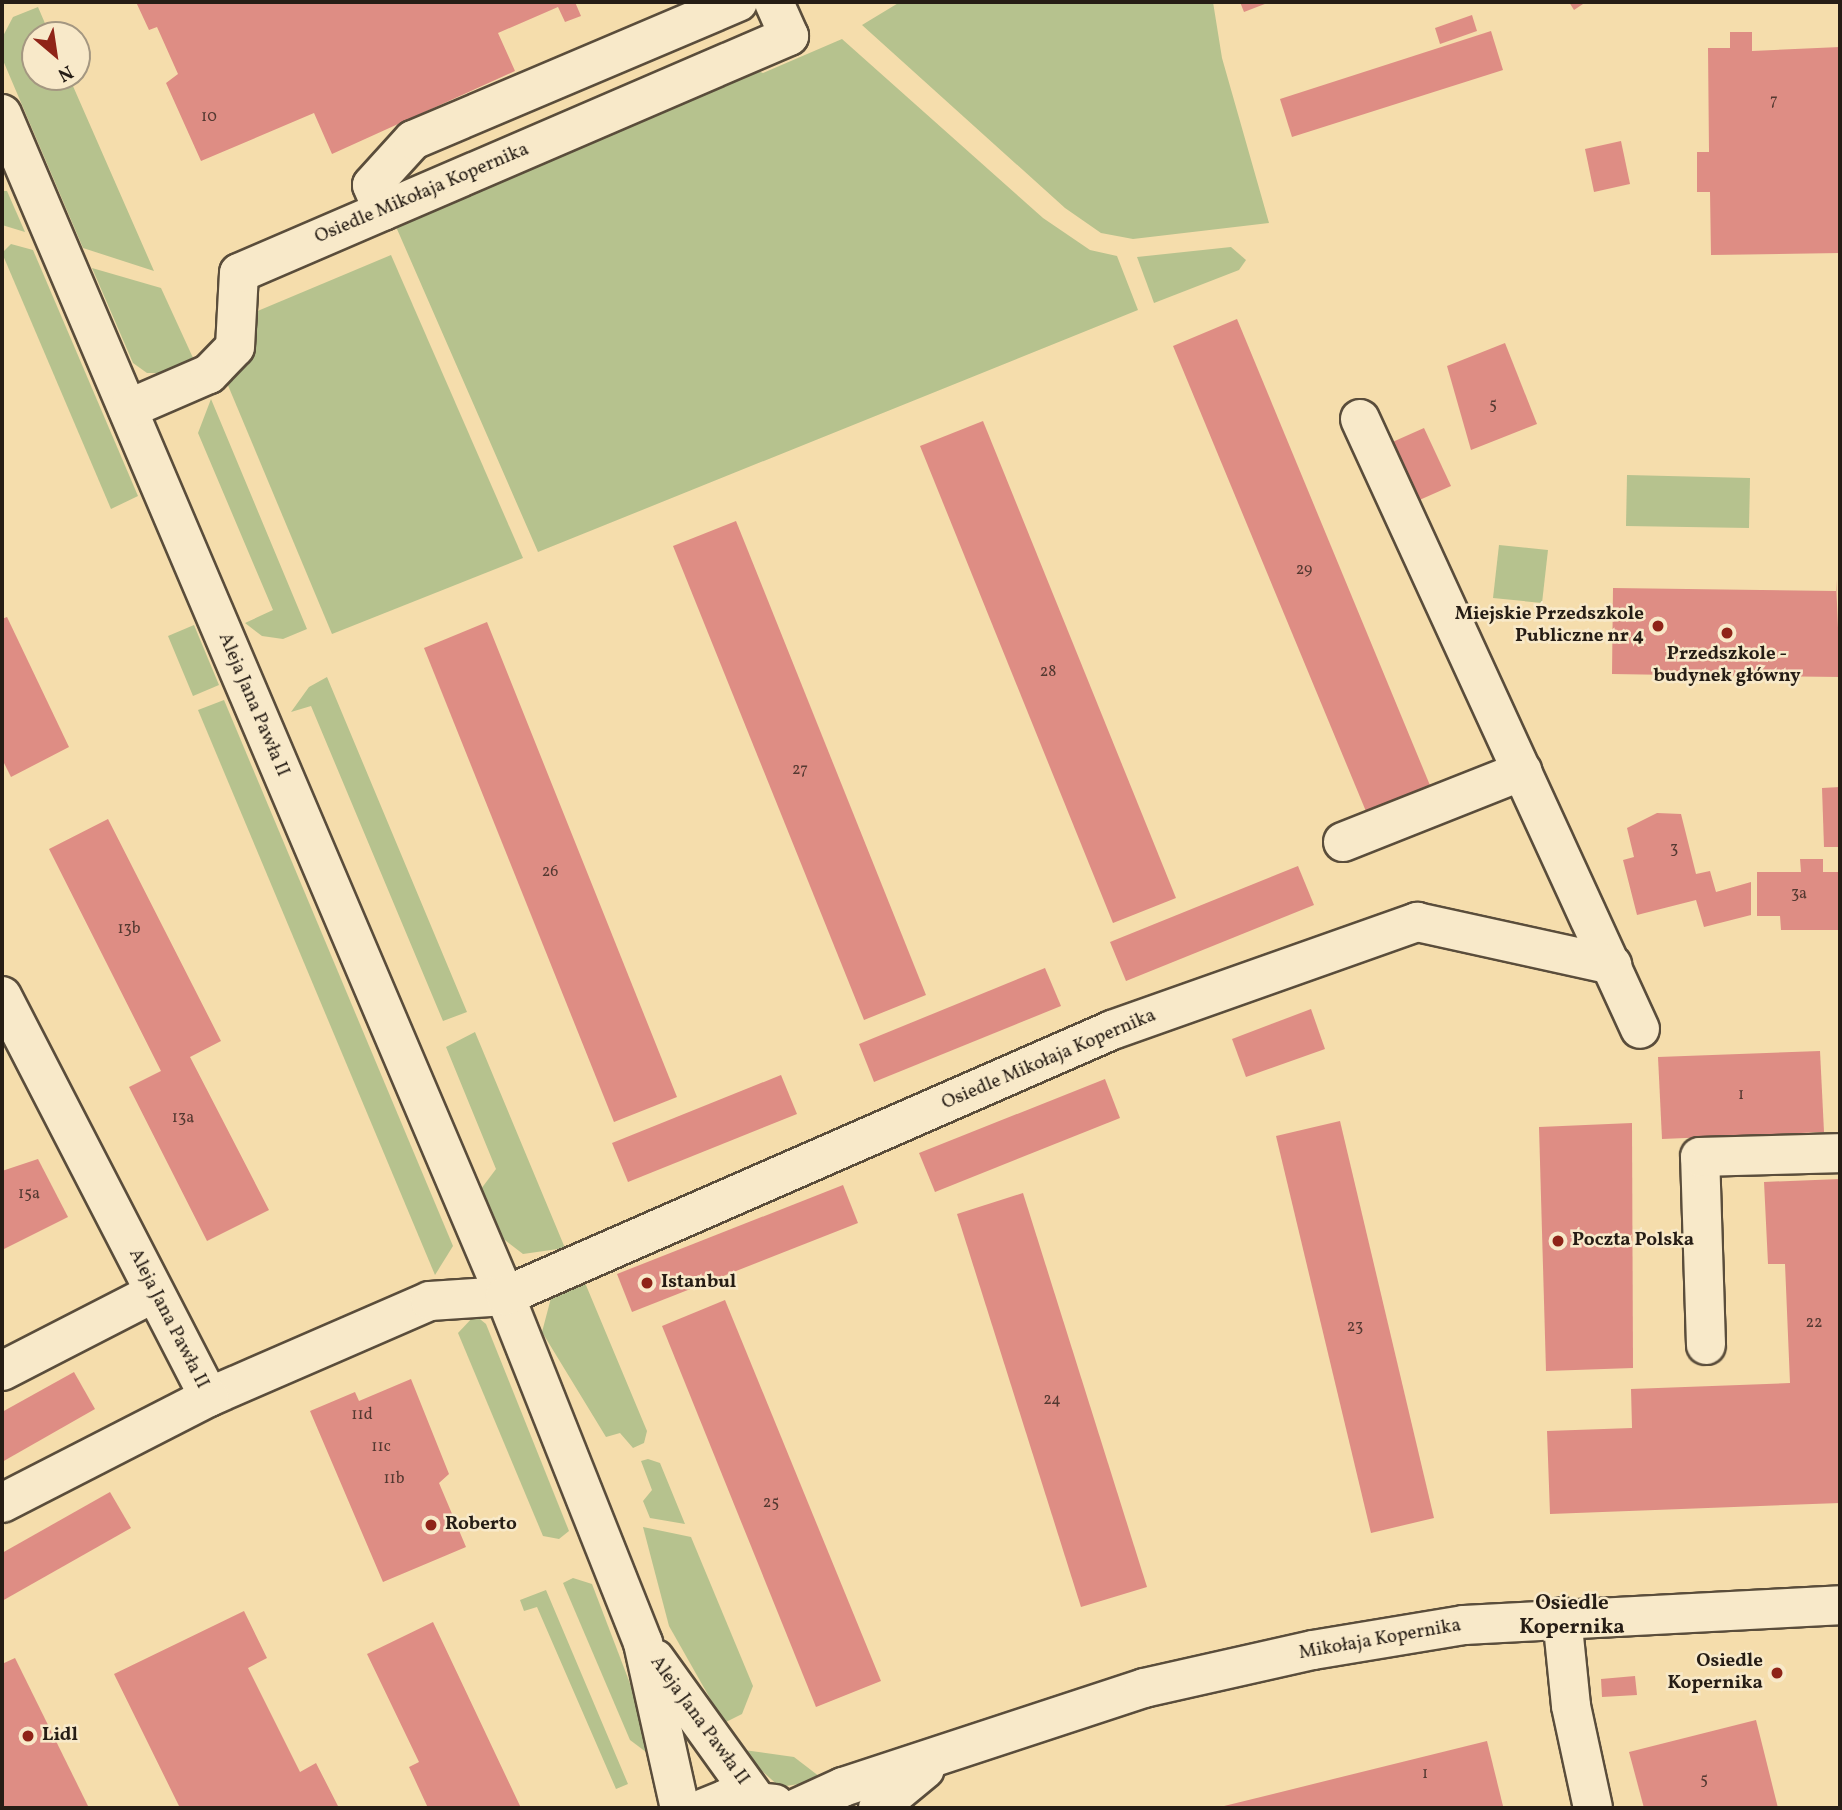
<!DOCTYPE html>
<html>
<head>
<meta charset="utf-8">
<style>
  body { margin:0 }
  #map { position:relative; width:1842px; height:1810px; overflow:hidden; background:#f5ddac; font-family:Vollkorn,serif }
  div>[style] { position:absolute }
  .green>* { inset:0; background:#b6c28e }
  .building>* { inset:0; background:#de8d84 }
  .roads { filter:drop-shadow(2px 0 #5a4d3b) drop-shadow(-2px 0 #5a4d3b) drop-shadow(0 2px #5a4d3b) drop-shadow(0 -2px #5a4d3b) }
  .minor>* { height:38px; margin:-19px; padding:0 19px; transform-origin:19px; border-radius:19px; background:#f8e9c9 }
  .dots>* { width:19px; height:19px; translate:-50% -50%; box-sizing:border-box; border:4px solid #f8e9c9; border-radius:50% }
  span { translate:-50% -50%; white-space:nowrap; text-align:center; line-height:1.15; -webkit-text-stroke:5px #f8e9c9; paint-order:stroke }
  .number-label { font-size:16px; color:#543931 }
  .number-label span { -webkit-text-stroke-width:0 }
  .street-label { font-size:19px; color:#261d15 }
  .poi-label { font-size:19px; color:#261d15; font-weight:700 }
  .right { translate:-100% -50%; text-align:right }
  .left { translate:0 -50%; text-align:left }
  .neighbourhood-label { font-size:21px; color:#261d15; font-weight:700 }
  .frame { position:absolute; inset:0; border:4px solid #261d15; pointer-events:none }
  .north { position:absolute; left:21px; top:21px; width:70px; height:70px; box-sizing:border-box; background:#f8e9c9; border:2px solid #a49781; border-radius:50%; rotate:151deg; font-size:19px; font-weight:700; line-height:28px; text-align:center; color:#261d15 }
  .north::after { content:''; display:block; margin:auto; width:24px; height:32px; background:#8f2418; clip-path:polygon(50% 0,100% 100%,50% 72%,0 100%) }
</style>
</head>
<body>
<div id="map">
  <div class="green">
    <div style="clip-path:polygon(900px 2px,1213px 2px,1222px 58px,1269px 223px,1133px 239px,1101px 233px,1065px 208px,862px 25px)"></div>
    <div style="clip-path:polygon(38px 7px,50px 35px,35px 35px,35px 77px,69px 77px,154px 271px,83px 248px,2px 58px,2px 38px,13px 17px)"></div>
    <div style="clip-path:polygon(842px 39px,1043px 218px,1090px 250px,1117px 256px,1138px 310px,538px 552px,390px 213px,738px 63px,763px 73px)"></div>
    <div style="clip-path:polygon(2px 191px,7px 191px,25px 232px,2px 225px)"></div>
    <div style="clip-path:polygon(11px 244px,33px 250px,138px 496px,111px 509px,2px 253px)"></div>
    <div style="clip-path:polygon(1231px 247px,1246px 260px,1239px 270px,1154px 303px,1137px 257px)"></div>
    <div style="clip-path:polygon(391px 255px,523px 558px,332px 634px,227px 383px,253px 313px)"></div>
    <div style="clip-path:polygon(92px 268px,161px 288px,194px 360px,161px 373px,147px 373px,133px 363px)"></div>
    <div style="clip-path:polygon(211px 399px,307px 629px,283px 639px,262px 636px,245px 623px,273px 610px,198px 433px)"></div>
    <div style="clip-path:polygon(1627px 475px,1750px 478px,1749px 528px,1626px 526px)"></div>
    <div style="clip-path:polygon(1499px 545px,1548px 550px,1542px 603px,1493px 598px)"></div>
    <div style="clip-path:polygon(194px 625px,219px 685px,193px 696px,168px 636px)"></div>
    <div style="clip-path:polygon(327px 677px,467px 1012px,443px 1021px,311px 706px,291px 712px,309px 687px)"></div>
    <div style="clip-path:polygon(224px 700px,453px 1246px,435px 1275px,198px 710px)"></div>
    <div style="clip-path:polygon(475px 1032px,565px 1248px,523px 1254px,501px 1237px,481px 1189px,496px 1169px,446px 1047px)"></div>
    <div style="clip-path:polygon(583px 1278px,647px 1431px,644px 1443px,633px 1448px,620px 1433px,606px 1437px,542px 1332px,551px 1298px)"></div>
    <div style="clip-path:polygon(475px 1315px,486px 1324px,569px 1531px,559px 1539px,543px 1536px,458px 1333px)"></div>
    <div style="clip-path:polygon(648px 1459px,660px 1463px,685px 1524px,650px 1518px,643px 1501px,652px 1490px,641px 1461px)"></div>
    <div style="clip-path:polygon(643px 1527px,691px 1537px,753px 1686px,742px 1714px,724px 1723px,669px 1626px)"></div>
    <div style="clip-path:polygon(573px 1578px,592px 1584px,655px 1749px,646px 1752px,630px 1740px,563px 1583px)"></div>
    <div style="clip-path:polygon(546px 1590px,628px 1784px,616px 1789px,537px 1607px,524px 1611px,520px 1600px)"></div>
    <div style="clip-path:polygon(737px 1749px,794px 1757px,824px 1780px,780px 1787px)"></div>
  </div>
  <div class="building">
    <div style="clip-path:polygon(136px 2px,575px 2px,581px 16px,565px 22px,558px 7px,498px 33px,515px 71px,332px 154px,314px 113px,201px 161px,166px 83px,178px 74px,157px 27px,149px 30px)"></div>
    <div style="clip-path:polygon(1240px 2px,1270px 2px,1244px 12px)"></div>
    <div style="clip-path:polygon(1569px 2px,1586px 2px,1574px 10px)"></div>
    <div style="clip-path:polygon(1472px 15px,1477px 31px,1440px 44px,1435px 28px)"></div>
    <div style="clip-path:polygon(1491px 31px,1503px 70px,1292px 137px,1280px 99px)"></div>
    <div style="clip-path:polygon(1730px 32px,1752px 32px,1752px 51px,1840px 47px,1840px 253px,1711px 255px,1710px 192px,1697px 192px,1697px 152px,1709px 152px,1708px 48px,1730px 48px)"></div>
    <div style="clip-path:polygon(1621px 141px,1630px 184px,1594px 192px,1585px 149px)"></div>
    <div style="clip-path:polygon(1237px 319px,1434px 795px,1370px 821px,1173px 346px)"></div>
    <div style="clip-path:polygon(1505px 343px,1537px 424px,1471px 450px,1447px 366px)"></div>
    <div style="clip-path:polygon(983px 421px,1176px 898px,1113px 923px,920px 446px)"></div>
    <div style="clip-path:polygon(1424px 428px,1451px 486px,1415px 502px,1388px 444px)"></div>
    <div style="clip-path:polygon(736px 521px,926px 995px,864px 1020px,673px 546px)"></div>
    <div style="clip-path:polygon(1836px 579px,1840px 677px,1697px 675px,1697px 681px,1674px 681px,1674px 675px,1612px 674px,1613px 588px,1836px 591px)"></div>
    <div style="clip-path:polygon(7px 617px,69px 747px,11px 777px,2px 759px,2px 619px)"></div>
    <div style="clip-path:polygon(487px 622px,677px 1097px,614px 1122px,424px 648px)"></div>
    <div style="clip-path:polygon(1840px 787px,1840px 847px,1824px 847px,1822px 788px)"></div>
    <div style="clip-path:polygon(1657px 813px,1681px 814px,1696px 874px,1710px 871px,1716px 892px,1751px 882px,1751px 915px,1704px 927px,1696px 900px,1637px 915px,1623px 860px,1634px 857px,1627px 828px)"></div>
    <div style="clip-path:polygon(108px 819px,221px 1041px,190px 1057px,269px 1210px,207px 1241px,129px 1087px,161px 1071px,49px 849px)"></div>
    <div style="clip-path:polygon(1800px 859px,1823px 859px,1823px 872px,1840px 872px,1840px 930px,1781px 930px,1780px 916px,1757px 916px,1757px 872px,1801px 872px)"></div>
    <div style="clip-path:polygon(1298px 866px,1314px 905px,1126px 981px,1110px 942px)"></div>
    <div style="clip-path:polygon(1045px 968px,1061px 1006px,874px 1082px,859px 1044px)"></div>
    <div style="clip-path:polygon(1311px 1009px,1325px 1049px,1246px 1077px,1232px 1039px)"></div>
    <div style="clip-path:polygon(1820px 1051px,1824px 1132px,1662px 1139px,1658px 1057px)"></div>
    <div style="clip-path:polygon(781px 1075px,797px 1114px,628px 1182px,612px 1143px)"></div>
    <div style="clip-path:polygon(1105px 1079px,1120px 1118px,935px 1192px,919px 1153px)"></div>
    <div style="clip-path:polygon(1340px 1121px,1434px 1518px,1371px 1533px,1276px 1136px)"></div>
    <div style="clip-path:polygon(1632px 1123px,1633px 1368px,1546px 1371px,1539px 1127px)"></div>
    <div style="clip-path:polygon(38px 1159px,68px 1217px,2px 1250px,2px 1171px)"></div>
    <div style="clip-path:polygon(1840px 1179px,1840px 1503px,1550px 1514px,1547px 1431px,1632px 1428px,1631px 1389px,1790px 1383px,1785px 1264px,1768px 1264px,1764px 1182px)"></div>
    <div style="clip-path:polygon(843px 1185px,858px 1223px,632px 1312px,617px 1274px)"></div>
    <div style="clip-path:polygon(1023px 1193px,1147px 1587px,1081px 1607px,957px 1214px)"></div>
    <div style="clip-path:polygon(725px 1300px,881px 1681px,816px 1707px,662px 1326px)"></div>
    <div style="clip-path:polygon(74px 1372px,95px 1409px,2px 1462px,2px 1412px)"></div>
    <div style="clip-path:polygon(411px 1379px,449px 1474px,439px 1483px,466px 1547px,383px 1582px,310px 1411px,355px 1392px,359px 1401px)"></div>
    <div style="clip-path:polygon(110px 1492px,131px 1528px,2px 1601px,2px 1553px)"></div>
    <div style="clip-path:polygon(244px 1611px,267px 1658px,248px 1668px,300px 1772px,316px 1763px,339px 1808px,180px 1808px,114px 1674px)"></div>
    <div style="clip-path:polygon(433px 1622px,521px 1808px,428px 1808px,409px 1767px,419px 1762px,367px 1654px)"></div>
    <div style="clip-path:polygon(15px 1658px,89px 1808px,2px 1808px,2px 1664px)"></div>
    <div style="clip-path:polygon(1635px 1676px,1637px 1695px,1602px 1697px,1601px 1679px)"></div>
    <div style="clip-path:polygon(1756px 1720px,1778px 1808px,1644px 1808px,1629px 1752px)"></div>
    <div style="clip-path:polygon(1487px 1741px,1503px 1806px,1220px 1808px,1220px 1807px)"></div>
  </div>
  <div class="roads">
    <div class="minor">
      <div style="left:2px;top:114px;width:1285px;rotate:66.95deg"></div>
      <div style="left:505px;top:1296px;width:373px;rotate:68.3deg"></div>
      <div style="left:643px;top:1643px;width:169px;rotate:77.4deg"></div>
      <div style="left:383px;top:211px;width:28px;rotate:-113deg"></div>
      <div style="left:372px;top:185px;width:61px;rotate:-47.7deg"></div>
      <div style="left:413px;top:140px;width:353px;rotate:-23deg"></div>
      <div style="left:128px;top:409px;width:88px;rotate:-23.4deg"></div>
      <div style="left:209px;top:374px;width:37px;rotate:-46deg"></div>
      <div style="left:235px;top:347px;width:74px;rotate:-86.9deg"></div>
      <div style="left:239px;top:273px;width:599px;rotate:-23.31deg"></div>
      <div style="left:789px;top:36px;width:37px;rotate:-114deg"></div>
      <div style="left:1360px;top:419px;width:671px;rotate:65.34deg"></div>
      <div style="left:1343px;top:842px;width:193px;rotate:-21.6deg"></div>
      <div style="left:2px;top:996px;width:451px;rotate:62.7deg"></div>
      <div style="left:209px;top:1397px;width:241px;rotate:-23.5deg"></div>
      <div style="left:430px;top:1301px;width:75px;rotate:-3.8deg"></div>
      <div style="left:505px;top:1296px;width:663px;rotate:-23.66deg"></div>
      <div style="left:1112px;top:1030px;width:324px;rotate:-19.5deg"></div>
      <div style="left:1417px;top:922px;width:200px;rotate:12.4deg"></div>
      <div style="left:1706px;top:1345px;width:188px;rotate:-91.8deg"></div>
      <div style="left:1700px;top:1157px;width:140px;rotate:-1.6deg"></div>
      <div style="left:2px;top:1371px;width:171px;rotate:-27.2deg"></div>
      <div style="left:2px;top:1503px;width:233px;rotate:-27.1deg"></div>
      <div style="left:1562px;top:1617px;width:89px;rotate:84.2deg"></div>
      <div style="left:1571px;top:1706px;width:104px;rotate:77.8deg"></div>
      <div style="left:655px;top:1659px;width:171px;rotate:54.3deg"></div>
      <div style="left:704px;top:1808px;width:24px;rotate:-22deg"></div>
      <div style="left:726px;top:1799px;width:49px;rotate:5.8deg"></div>
      <div style="left:797px;top:1808px;width:51px;rotate:-24.5deg"></div>
      <div style="left:843px;top:1787px;width:317px;rotate:-18.2deg"></div>
      <div style="left:1144px;top:1688px;width:173px;rotate:-12.7deg"></div>
      <div style="left:1313px;top:1650px;width:153px;rotate:-9.4deg"></div>
      <div style="left:1464px;top:1625px;width:377px;rotate:-3deg"></div>
      <div style="left:878px;top:1808px;width:61px;rotate:-39.7deg"></div>
    </div>
  </div>
  <div class="dots">
    <div style="left:1658px;top:626px;background:#8f2418"></div>
    <div style="left:1727px;top:633px;background:#8f2418"></div>
    <div style="left:1558px;top:1241px;background:#8f2418"></div>
    <div style="left:647px;top:1283px;background:#8f2418"></div>
    <div style="left:431px;top:1525px;background:#8f2418"></div>
    <div style="left:1777px;top:1673px;background:#8f2418"></div>
    <div style="left:28px;top:1736px;background:#8f2418"></div>
  </div>
  <div class="number-label">
    <span style="left:1774px;top:101px">7</span>
    <span style="left:209px;top:117px">10</span>
    <span style="left:1493px;top:405px">5</span>
    <span style="left:1304px;top:570px">29</span>
    <span style="left:1048px;top:672px">28</span>
    <span style="left:800px;top:770px">27</span>
    <span style="left:1674px;top:849px">3</span>
    <span style="left:550px;top:872px">26</span>
    <span style="left:1799px;top:894px">3a</span>
    <span style="left:129px;top:929px">13b</span>
    <span style="left:1741px;top:1095px">1</span>
    <span style="left:183px;top:1118px">13a</span>
    <span style="left:29px;top:1194px">15a</span>
    <span style="left:1814px;top:1323px">22</span>
    <span style="left:1355px;top:1327px">23</span>
    <span style="left:1052px;top:1400px">24</span>
    <span style="left:362px;top:1415px">11d</span>
    <span style="left:381px;top:1447px">11c</span>
    <span style="left:394px;top:1479px">11b</span>
    <span style="left:771px;top:1503px">25</span>
    <span style="left:1425px;top:1774px">1</span>
    <span style="left:1704px;top:1780px">5</span>
  </div>
  <div class="street-label">
    <span style="left:422px;top:194px;rotate:-23deg">Osiedle Mikołaja Kopernika</span>
    <span style="left:253px;top:705px;rotate:67deg">Aleja Jana Pawła II</span>
    <span style="left:1049px;top:1060px;rotate:-23deg">Osiedle Mikołaja Kopernika</span>
    <span style="left:168px;top:1319px;rotate:63deg">Aleja Jana Pawła II</span>
    <span style="left:1380px;top:1640px;rotate:-10deg">Mikołaja Kopernika</span>
    <span style="left:699px;top:1721px;rotate:54deg">Aleja Jana Pawła II</span>
  </div>
  <div class="poi-label">
    <span class="right" style="left:1644px;top:626px">Miejskie Przedszkole<br>Publiczne nr 4</span>
    <span style="left:1727px;top:666px">Przedszkole -<br>budynek główny</span>
    <span class="left" style="left:1572px;top:1241px">Poczta Polska</span>
    <span class="left" style="left:661px;top:1283px">Istanbul</span>
    <span class="left" style="left:445px;top:1525px">Roberto</span>
    <span class="right" style="left:1763px;top:1673px">Osiedle<br>Kopernika</span>
    <span class="left" style="left:42px;top:1736px">Lidl</span>
  </div>
  <div class="neighbourhood-label">
    <span style="left:1572px;top:1616px">Osiedle<br>Kopernika</span>
  </div>
  <div class="frame"></div>
  <div class="north">N</div>
</div>
</body>
</html>
